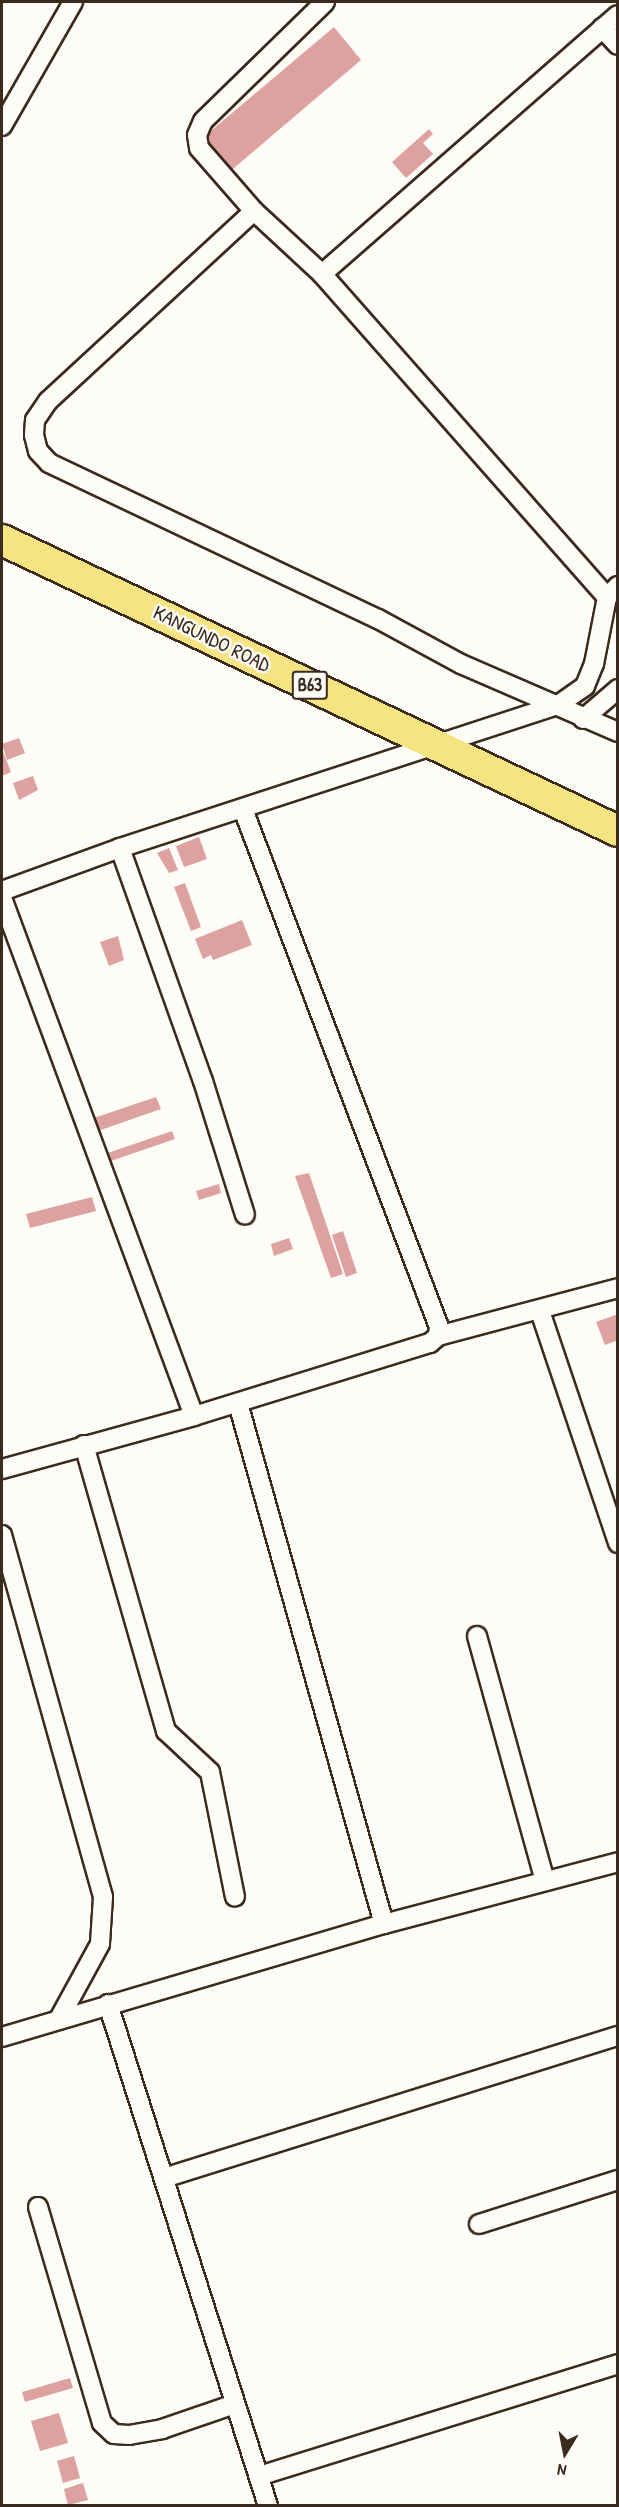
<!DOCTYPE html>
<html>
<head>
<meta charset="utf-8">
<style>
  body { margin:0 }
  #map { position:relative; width:619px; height:2507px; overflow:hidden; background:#fdfcf7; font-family:"Patrick Hand",sans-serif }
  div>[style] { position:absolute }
  .building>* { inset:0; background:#dda29f }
  .roads { filter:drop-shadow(2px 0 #3b2a1e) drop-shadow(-2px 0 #3b2a1e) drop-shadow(0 2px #3b2a1e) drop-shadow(0 -2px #3b2a1e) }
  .minor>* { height:18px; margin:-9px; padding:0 9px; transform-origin:9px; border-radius:9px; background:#fdfcf7 }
  .trunk>* { height:30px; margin:-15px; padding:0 15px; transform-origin:15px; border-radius:15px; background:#f6e381 }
  span { translate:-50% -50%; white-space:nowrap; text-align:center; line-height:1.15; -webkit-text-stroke:5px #fdfcf7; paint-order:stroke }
  .shield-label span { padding:2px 4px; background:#fdfcf7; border:2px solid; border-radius:4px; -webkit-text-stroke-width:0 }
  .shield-label { font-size:18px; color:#3b2a1e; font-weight:700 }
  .street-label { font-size:20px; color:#3b2a1e }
  .frame { position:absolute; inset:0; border:3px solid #3b2a1e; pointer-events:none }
  .north { position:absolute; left:535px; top:2423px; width:60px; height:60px; -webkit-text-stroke:4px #fdfcf7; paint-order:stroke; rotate:190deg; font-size:16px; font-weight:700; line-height:24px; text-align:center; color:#3b2a1e }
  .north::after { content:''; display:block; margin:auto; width:21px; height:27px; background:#3b2a1e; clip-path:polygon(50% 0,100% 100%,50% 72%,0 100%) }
</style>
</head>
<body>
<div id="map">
  <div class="building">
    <div style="clip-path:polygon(334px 27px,361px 60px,228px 173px,200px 140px)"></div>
    <div style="clip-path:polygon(429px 129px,433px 134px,423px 143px,433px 154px,406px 178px,392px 162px)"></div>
    <div style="clip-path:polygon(19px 738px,25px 753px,7px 760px,2px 744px)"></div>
    <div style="clip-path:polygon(2px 749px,11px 772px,2px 776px)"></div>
    <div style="clip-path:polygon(33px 776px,38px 790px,19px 800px,13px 783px)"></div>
    <div style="clip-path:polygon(199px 837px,207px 859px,184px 867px,176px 846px)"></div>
    <div style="clip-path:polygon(169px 848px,178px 870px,169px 873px,157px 853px)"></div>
    <div style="clip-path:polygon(185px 883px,201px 927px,191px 931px,174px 887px)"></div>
    <div style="clip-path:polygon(242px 920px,252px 945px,213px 960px,211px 955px,203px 959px,195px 939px)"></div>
    <div style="clip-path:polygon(118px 936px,124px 960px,109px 966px,100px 942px)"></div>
    <div style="clip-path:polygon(156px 1097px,161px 1109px,92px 1133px,88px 1120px)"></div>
    <div style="clip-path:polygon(172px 1131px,175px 1139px,105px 1163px,102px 1155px)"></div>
    <div style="clip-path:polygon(309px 1173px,343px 1274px,331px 1278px,295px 1176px)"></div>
    <div style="clip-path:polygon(219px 1184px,221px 1193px,199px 1200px,196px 1191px)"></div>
    <div style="clip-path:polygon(92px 1197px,96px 1211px,30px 1228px,26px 1214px)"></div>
    <div style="clip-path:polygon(343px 1231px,357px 1273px,346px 1277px,332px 1235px)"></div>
    <div style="clip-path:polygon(289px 1238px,293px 1249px,274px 1256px,271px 1244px)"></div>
    <div style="clip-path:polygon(618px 1314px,618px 1340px,605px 1345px,596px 1322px)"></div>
    <div style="clip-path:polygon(70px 2378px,73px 2388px,25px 2402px,22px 2392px)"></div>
    <div style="clip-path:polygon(59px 2413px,68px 2443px,40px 2451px,31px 2421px)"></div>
    <div style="clip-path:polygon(74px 2456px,80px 2478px,63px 2483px,57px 2461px)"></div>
    <div style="clip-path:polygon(83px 2483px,88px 2500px,68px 2505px,64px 2489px)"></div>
  </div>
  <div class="roads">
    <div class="minor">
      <div style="left:325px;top:2px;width:170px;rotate:135.7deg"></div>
      <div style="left:203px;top:121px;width:15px;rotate:113deg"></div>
      <div style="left:197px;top:135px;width:13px;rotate:81deg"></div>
      <div style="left:199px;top:148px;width:84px;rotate:48.9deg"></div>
      <div style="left:254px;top:211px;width:93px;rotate:42.8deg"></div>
      <div style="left:322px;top:274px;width:431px;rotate:48.6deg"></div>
      <div style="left:602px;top:28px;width:23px;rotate:47deg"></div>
      <div style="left:2px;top:126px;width:143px;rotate:-60.2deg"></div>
      <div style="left:254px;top:211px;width:280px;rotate:137.3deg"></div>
      <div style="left:48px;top:401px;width:23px;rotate:124deg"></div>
      <div style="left:35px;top:420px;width:15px;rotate:94deg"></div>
      <div style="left:34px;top:435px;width:16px;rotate:76deg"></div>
      <div style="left:38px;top:451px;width:16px;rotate:47deg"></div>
      <div style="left:49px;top:463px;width:364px;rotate:25.4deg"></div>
      <div style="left:378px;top:619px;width:94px;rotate:28.5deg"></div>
      <div style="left:461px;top:664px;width:171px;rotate:23.4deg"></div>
      <div style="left:322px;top:274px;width:393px;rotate:-41.2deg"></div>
      <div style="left:583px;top:719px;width:46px;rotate:-40.6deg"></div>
      <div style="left:120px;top:848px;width:247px;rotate:70.4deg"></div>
      <div style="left:203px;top:1081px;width:140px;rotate:72.6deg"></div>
      <div style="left:2px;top:891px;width:126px;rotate:-20deg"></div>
      <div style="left:120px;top:848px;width:461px;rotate:-18.1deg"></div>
      <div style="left:558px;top:705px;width:33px;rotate:-35deg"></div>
      <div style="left:585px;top:686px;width:24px;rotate:-68deg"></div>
      <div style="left:594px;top:664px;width:68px;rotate:-79deg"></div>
      <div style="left:607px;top:597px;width:16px;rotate:-45deg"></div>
      <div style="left:2px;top:898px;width:552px;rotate:69.66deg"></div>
      <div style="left:540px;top:1311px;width:245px;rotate:71.4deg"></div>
      <div style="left:438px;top:1336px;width:186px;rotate:-14.9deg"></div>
      <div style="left:238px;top:1403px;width:541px;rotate:74.35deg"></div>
      <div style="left:84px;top:1445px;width:298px;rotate:74deg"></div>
      <div style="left:166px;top:1731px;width:60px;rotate:43deg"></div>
      <div style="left:210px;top:1772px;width:127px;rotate:78.7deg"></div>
      <div style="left:2px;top:1469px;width:199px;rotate:-15.4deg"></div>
      <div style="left:194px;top:1416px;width:247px;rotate:-17.2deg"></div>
      <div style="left:430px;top:1343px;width:11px;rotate:-41deg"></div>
      <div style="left:438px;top:1336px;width:9px;rotate:-84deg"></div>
      <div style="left:439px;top:1327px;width:554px;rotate:-110.73deg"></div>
      <div style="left:2px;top:1535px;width:376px;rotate:74.4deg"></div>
      <div style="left:103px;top:1897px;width:47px;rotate:93.7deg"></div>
      <div style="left:100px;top:1944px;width:85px;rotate:118.7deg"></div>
      <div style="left:477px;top:1636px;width:254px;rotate:74.5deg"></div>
      <div style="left:108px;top:2004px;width:527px;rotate:72.32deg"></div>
      <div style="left:2px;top:2037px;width:398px;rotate:-16.5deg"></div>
      <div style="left:384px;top:1924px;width:242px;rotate:-14.8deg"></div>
      <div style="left:164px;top:2178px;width:476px;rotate:-17.4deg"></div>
      <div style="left:38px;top:2207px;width:225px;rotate:73.5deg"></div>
      <div style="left:102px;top:2423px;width:16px;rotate:43deg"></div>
      <div style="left:114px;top:2434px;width:15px;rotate:4deg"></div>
      <div style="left:129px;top:2435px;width:34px;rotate:-10deg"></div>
      <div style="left:162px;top:2429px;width:77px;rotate:-18.9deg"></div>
      <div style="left:479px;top:2224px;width:146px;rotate:-17.6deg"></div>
      <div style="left:259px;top:2476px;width:376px;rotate:-17.3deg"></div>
    </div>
    <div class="trunk">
      <div style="left:2px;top:540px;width:681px;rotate:25.29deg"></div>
    </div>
  </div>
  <div class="shield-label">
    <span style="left:310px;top:685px">B63</span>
  </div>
  <div class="street-label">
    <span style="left:212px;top:638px;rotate:26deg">KANGUNDO ROAD</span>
  </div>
  <div class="frame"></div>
  <div class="north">N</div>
</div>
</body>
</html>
